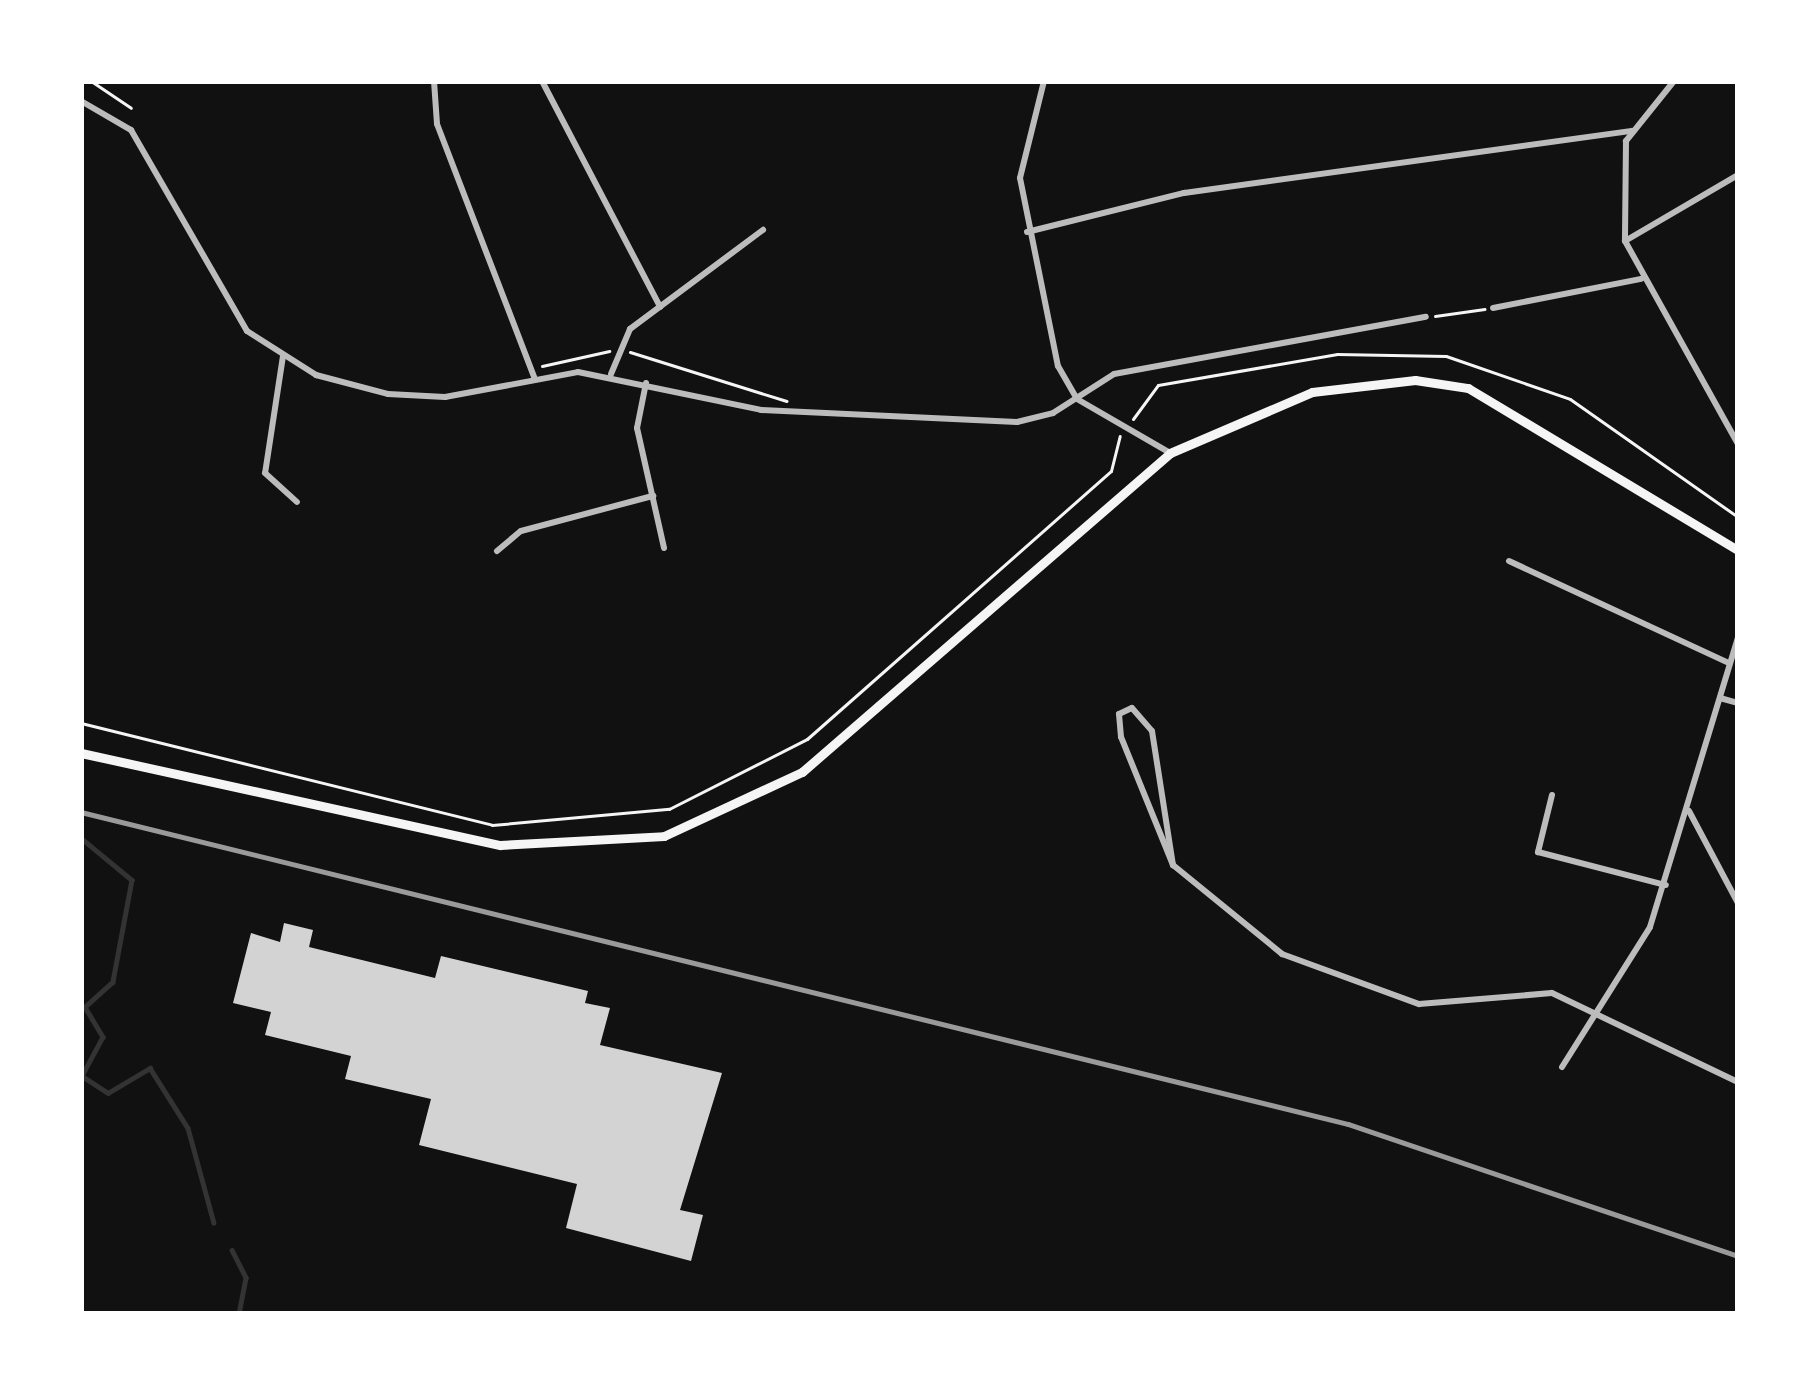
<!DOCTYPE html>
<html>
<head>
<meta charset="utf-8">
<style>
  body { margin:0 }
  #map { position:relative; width:1819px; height:1395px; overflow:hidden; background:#111; font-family:"DM Sans",sans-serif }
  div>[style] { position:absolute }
  .stream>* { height:4.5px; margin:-2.25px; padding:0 2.25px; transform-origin:2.25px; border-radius:2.25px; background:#333 }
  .building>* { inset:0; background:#d3d3d3 }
  .path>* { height:3px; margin:-1.5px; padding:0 1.5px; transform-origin:1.5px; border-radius:1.5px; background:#f5f5f5 }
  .minor>* { height:6px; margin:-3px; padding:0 3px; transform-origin:3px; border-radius:3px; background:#bcbcbc }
  .secondary>* { height:9px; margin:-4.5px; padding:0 4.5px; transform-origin:4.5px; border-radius:4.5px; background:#f5f5f5 }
  .rail>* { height:4.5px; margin:-2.25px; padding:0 2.25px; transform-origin:2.25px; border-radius:2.25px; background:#9a9a9a }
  span { translate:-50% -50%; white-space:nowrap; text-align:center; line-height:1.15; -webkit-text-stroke:10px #fff; paint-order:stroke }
  .frame { position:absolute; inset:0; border:84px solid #fff; pointer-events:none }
</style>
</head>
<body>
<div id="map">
  <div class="stream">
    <div style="left:81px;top:838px;width:66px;rotate:39.5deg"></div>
    <div style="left:132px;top:880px;width:104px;rotate:100.6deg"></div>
    <div style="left:113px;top:982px;width:38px;rotate:138deg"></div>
    <div style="left:85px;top:1007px;width:35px;rotate:59deg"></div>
    <div style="left:103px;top:1037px;width:44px;rotate:118.3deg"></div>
    <div style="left:82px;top:1076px;width:31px;rotate:33deg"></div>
    <div style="left:108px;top:1093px;width:49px;rotate:-30.8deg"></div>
    <div style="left:150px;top:1068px;width:71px;rotate:57.7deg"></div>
    <div style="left:188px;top:1128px;width:98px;rotate:74.7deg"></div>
    <div style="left:232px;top:1250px;width:31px;rotate:63deg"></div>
    <div style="left:246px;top:1278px;width:37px;rotate:101deg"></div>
  </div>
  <div class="building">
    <div style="clip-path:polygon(284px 923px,313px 930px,309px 947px,435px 978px,441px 956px,588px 991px,585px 1003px,610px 1008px,600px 1045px,722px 1073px,680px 1210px,703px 1215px,691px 1261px,566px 1228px,577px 1184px,419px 1145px,431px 1099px,345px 1079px,351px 1056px,265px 1035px,271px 1012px,233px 1003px,251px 933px,280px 942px)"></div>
  </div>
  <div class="path">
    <div style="left:91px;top:81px;width:48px;rotate:34deg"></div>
    <div style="left:1435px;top:316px;width:50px;rotate:-8deg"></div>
    <div style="left:630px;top:352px;width:164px;rotate:17.4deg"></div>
    <div style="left:542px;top:366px;width:69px;rotate:-12.6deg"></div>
    <div style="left:1133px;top:419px;width:42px;rotate:-53.7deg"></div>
    <div style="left:1158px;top:385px;width:182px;rotate:-9.8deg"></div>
    <div style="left:1337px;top:354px;width:109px;rotate:1.1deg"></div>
    <div style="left:1446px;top:356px;width:131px;rotate:19.1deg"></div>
    <div style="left:1570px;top:399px;width:205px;rotate:35.1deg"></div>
    <div style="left:81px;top:723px;width:423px;rotate:13.9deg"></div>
    <div style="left:492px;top:825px;width:178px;rotate:-5.2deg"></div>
    <div style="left:669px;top:809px;width:155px;rotate:-26.9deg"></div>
    <div style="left:807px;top:739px;width:405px;rotate:-41.4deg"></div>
    <div style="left:1111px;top:471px;width:36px;rotate:-76deg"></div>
  </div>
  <div class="minor">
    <div style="left:434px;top:81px;width:43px;rotate:86deg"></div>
    <div style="left:437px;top:124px;width:273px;rotate:69deg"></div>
    <div style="left:542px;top:81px;width:255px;rotate:62.4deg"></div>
    <div style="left:1044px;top:81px;width:100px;rotate:103.9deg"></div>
    <div style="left:1020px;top:178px;width:192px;rotate:78.6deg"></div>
    <div style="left:1058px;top:366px;width:38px;rotate:60deg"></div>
    <div style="left:1077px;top:399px;width:108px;rotate:30.1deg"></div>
    <div style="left:1674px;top:81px;width:77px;rotate:128.7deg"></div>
    <div style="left:1626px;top:141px;width:100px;rotate:90.6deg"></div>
    <div style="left:1625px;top:241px;width:232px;rotate:60.9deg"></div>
    <div style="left:81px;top:101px;width:58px;rotate:30.1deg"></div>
    <div style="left:131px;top:130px;width:232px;rotate:60deg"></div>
    <div style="left:247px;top:331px;width:82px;rotate:32.5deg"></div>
    <div style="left:316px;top:375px;width:74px;rotate:14.8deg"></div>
    <div style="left:388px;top:394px;width:57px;rotate:3deg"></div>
    <div style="left:445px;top:397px;width:135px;rotate:-10.6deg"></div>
    <div style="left:578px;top:372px;width:187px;rotate:11.7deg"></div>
    <div style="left:761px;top:410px;width:256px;rotate:2.7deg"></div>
    <div style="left:1017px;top:422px;width:37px;rotate:-14deg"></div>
    <div style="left:1053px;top:413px;width:72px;rotate:-32.6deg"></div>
    <div style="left:1114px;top:374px;width:317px;rotate:-10.4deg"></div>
    <div style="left:1027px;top:232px;width:162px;rotate:-14deg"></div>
    <div style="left:1184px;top:193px;width:452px;rotate:-7.9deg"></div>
    <div style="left:1625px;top:241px;width:131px;rotate:-30.3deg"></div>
    <div style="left:1493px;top:308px;width:151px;rotate:-11.1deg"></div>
    <div style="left:283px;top:356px;width:118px;rotate:98.7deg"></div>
    <div style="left:265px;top:473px;width:43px;rotate:42.2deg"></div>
    <div style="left:611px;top:374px;width:49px;rotate:-67.1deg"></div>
    <div style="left:630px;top:329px;width:166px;rotate:-36.7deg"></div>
    <div style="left:646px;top:383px;width:46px;rotate:101.3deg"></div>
    <div style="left:637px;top:428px;width:123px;rotate:77.3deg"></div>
    <div style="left:497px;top:551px;width:31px;rotate:-40deg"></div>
    <div style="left:521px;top:531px;width:137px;rotate:-14.9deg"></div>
    <div style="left:1509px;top:561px;width:242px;rotate:24.9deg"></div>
    <div style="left:1720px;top:698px;width:19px;rotate:16deg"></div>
    <div style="left:1552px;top:795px;width:59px;rotate:103.8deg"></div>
    <div style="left:1538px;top:852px;width:132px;rotate:14.5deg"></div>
    <div style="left:1689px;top:811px;width:104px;rotate:62deg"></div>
    <div style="left:1173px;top:865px;width:138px;rotate:-112.1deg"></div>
    <div style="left:1121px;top:737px;width:23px;rotate:-95deg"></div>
    <div style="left:1119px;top:714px;width:14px;rotate:-25deg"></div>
    <div style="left:1132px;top:708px;width:30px;rotate:49deg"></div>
    <div style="left:1152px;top:731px;width:136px;rotate:81.1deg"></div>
    <div style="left:1173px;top:865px;width:141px;rotate:39.2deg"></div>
    <div style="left:1282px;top:954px;width:146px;rotate:20.1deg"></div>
    <div style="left:1419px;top:1004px;width:133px;rotate:-4.7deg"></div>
    <div style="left:1552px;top:993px;width:206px;rotate:25.6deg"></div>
    <div style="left:1562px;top:1067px;width:165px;rotate:-57.8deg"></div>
    <div style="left:1650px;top:927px;width:302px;rotate:-73.1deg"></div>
  </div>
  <div class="secondary">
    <div style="left:81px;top:753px;width:429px;rotate:12.4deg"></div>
    <div style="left:500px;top:845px;width:164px;rotate:-3.1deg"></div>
    <div style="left:664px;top:836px;width:152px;rotate:-24.9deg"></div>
    <div style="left:802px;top:772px;width:487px;rotate:-40.9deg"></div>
    <div style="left:1170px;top:453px;width:155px;rotate:-23.2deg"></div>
    <div style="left:1312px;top:392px;width:104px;rotate:-6.6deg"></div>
    <div style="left:1415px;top:380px;width:54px;rotate:8.6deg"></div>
    <div style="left:1468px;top:388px;width:315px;rotate:31deg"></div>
  </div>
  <div class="rail">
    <div style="left:81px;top:812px;width:1305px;rotate:13.83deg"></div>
    <div style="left:1348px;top:1124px;width:412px;rotate:18.7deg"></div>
  </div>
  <div class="frame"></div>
</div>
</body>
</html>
